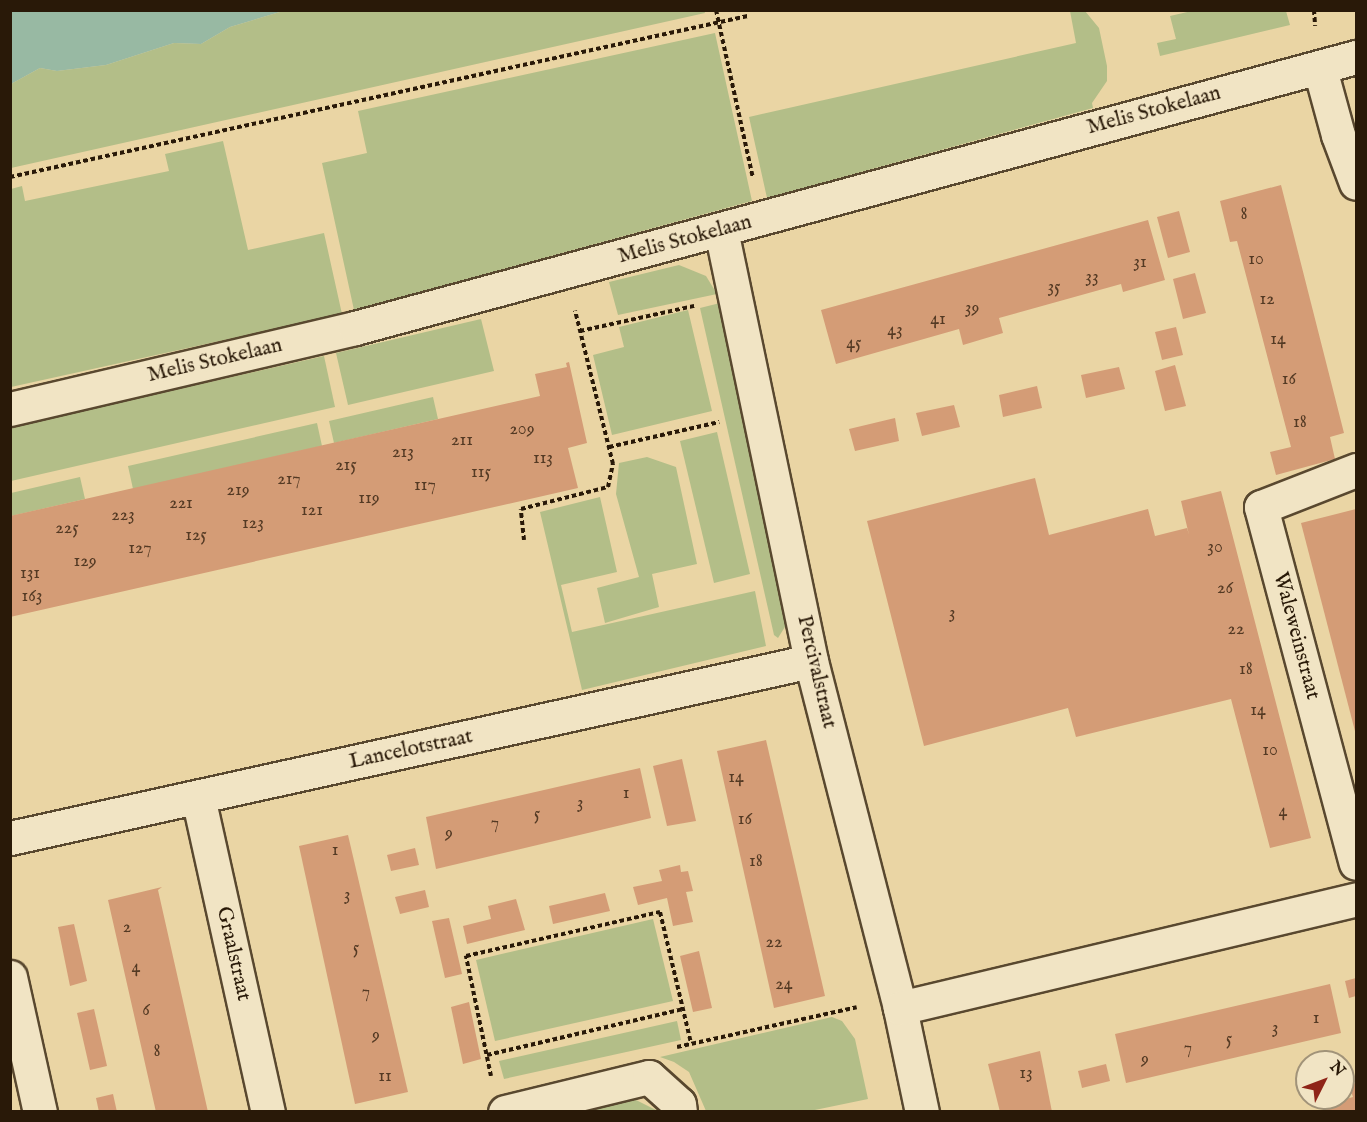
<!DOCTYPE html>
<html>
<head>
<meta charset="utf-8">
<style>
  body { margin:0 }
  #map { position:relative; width:1367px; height:1122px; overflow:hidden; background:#ead5a4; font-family:"IM FELL English",serif }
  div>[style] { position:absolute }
  .green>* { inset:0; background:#b3be88 }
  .water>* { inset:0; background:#98b9a3 }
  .building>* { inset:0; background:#d49c76 }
  .path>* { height:4px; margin-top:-2px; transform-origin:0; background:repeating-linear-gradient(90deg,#291908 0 4.5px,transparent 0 7.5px) }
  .roads { filter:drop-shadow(2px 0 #59482f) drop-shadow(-2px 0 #59482f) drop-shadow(0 2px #59482f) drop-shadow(0 -2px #59482f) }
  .minor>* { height:33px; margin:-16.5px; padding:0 16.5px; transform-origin:16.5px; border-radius:16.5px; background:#f1e4c4 }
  span { translate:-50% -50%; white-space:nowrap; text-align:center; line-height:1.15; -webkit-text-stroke:5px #f1e4c4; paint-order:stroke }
  .number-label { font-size:18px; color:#543a24 }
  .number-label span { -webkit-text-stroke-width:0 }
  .street-label { font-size:21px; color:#291908 }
  .frame { position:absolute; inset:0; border:12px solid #291908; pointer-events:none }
  .north { position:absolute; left:1295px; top:1050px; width:60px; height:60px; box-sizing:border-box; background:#f1e4c4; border:2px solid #a19379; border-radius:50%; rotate:48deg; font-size:16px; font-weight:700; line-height:24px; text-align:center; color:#291908 }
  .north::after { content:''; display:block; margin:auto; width:21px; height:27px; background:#8f2418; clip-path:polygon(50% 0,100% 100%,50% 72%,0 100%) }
</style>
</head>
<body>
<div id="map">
  <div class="green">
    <div style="clip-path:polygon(704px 10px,705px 13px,11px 168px,11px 84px,40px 68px,57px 71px,106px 65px,174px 43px,201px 44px,230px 27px,283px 11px)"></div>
    <div style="clip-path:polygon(1196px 10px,1286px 11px,1290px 25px,1160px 56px,1157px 43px,1176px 39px,1170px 16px)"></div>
    <div style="clip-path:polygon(1070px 11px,1085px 11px,1099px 28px,1107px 66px,1107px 81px,1092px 103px,1093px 108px,767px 198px,749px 117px,1076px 43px)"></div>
    <div style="clip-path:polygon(715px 33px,752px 201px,354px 310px,322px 163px,367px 153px,358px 111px)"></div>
    <div style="clip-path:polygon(223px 141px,248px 250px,324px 233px,342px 314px,11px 387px,11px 189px,22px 186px,25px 201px,169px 171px,165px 154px)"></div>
    <div style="clip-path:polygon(679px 265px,706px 276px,717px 294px,618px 315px,609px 282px)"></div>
    <div style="clip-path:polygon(720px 303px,788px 622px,778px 638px,774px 635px,700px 308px)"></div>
    <div style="clip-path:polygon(688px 310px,712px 411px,612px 435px,593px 355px,624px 347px,619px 327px)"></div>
    <div style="clip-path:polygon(481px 319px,494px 371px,348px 405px,336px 353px)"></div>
    <div style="clip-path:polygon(324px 356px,335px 407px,11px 481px,11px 427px)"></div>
    <div style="clip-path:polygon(433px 397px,438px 419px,334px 443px,329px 421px)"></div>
    <div style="clip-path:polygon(317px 423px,322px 446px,133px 489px,128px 466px)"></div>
    <div style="clip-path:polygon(717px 432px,750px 574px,714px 583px,680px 441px)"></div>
    <div style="clip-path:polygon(647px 457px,676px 467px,697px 564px,652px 574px,659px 607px,605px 623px,597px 588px,639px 577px,616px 494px,619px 463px)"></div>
    <div style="clip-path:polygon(80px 477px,85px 499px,11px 516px,11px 493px)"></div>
    <div style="clip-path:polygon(600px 497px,617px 572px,561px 585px,572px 632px,755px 591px,766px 646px,582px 690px,540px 512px)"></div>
    <div style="clip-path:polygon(653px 919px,673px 1001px,495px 1041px,476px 960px)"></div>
    <div style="clip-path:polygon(832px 1017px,842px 1021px,855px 1039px,868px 1099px,810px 1111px,706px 1111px,689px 1072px,674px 1062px,660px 1057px)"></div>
    <div style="clip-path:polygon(677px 1021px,681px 1040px,504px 1079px,499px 1061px)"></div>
    <div style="clip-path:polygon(636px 1100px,658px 1111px,598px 1111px,596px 1108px)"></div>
  </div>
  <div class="water">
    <div style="clip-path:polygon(11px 10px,283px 10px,283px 11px,230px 27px,201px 44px,174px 43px,106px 65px,57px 71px,40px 68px,11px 84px)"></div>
  </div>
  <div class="building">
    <div style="clip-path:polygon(1281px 185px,1344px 433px,1330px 437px,1335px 459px,1276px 475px,1270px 452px,1291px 447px,1237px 241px,1230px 242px,1220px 201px)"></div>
    <div style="clip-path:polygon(1179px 211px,1190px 252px,1168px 258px,1157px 217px)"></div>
    <div style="clip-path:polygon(1148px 220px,1165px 280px,1123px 292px,1121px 284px,999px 318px,1003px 333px,963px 345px,959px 329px,836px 364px,821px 310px)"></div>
    <div style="clip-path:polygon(1195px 273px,1206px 313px,1183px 319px,1173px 279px)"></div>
    <div style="clip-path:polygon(1176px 327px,1183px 355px,1162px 360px,1155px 332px)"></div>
    <div style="clip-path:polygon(569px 362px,587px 443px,568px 448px,578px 488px,10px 617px,10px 516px,540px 396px,535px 374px,567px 367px,566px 363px)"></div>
    <div style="clip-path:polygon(1175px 365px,1186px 406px,1165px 411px,1155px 371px)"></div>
    <div style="clip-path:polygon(1119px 367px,1125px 389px,1086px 398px,1081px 375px)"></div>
    <div style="clip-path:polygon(1037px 386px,1042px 408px,1003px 417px,999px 395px)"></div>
    <div style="clip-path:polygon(954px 405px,960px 427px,922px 436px,916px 413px)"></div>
    <div style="clip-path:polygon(895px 418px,899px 441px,855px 451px,849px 429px)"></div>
    <div style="clip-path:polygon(1035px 478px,1049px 535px,1148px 509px,1155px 536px,1187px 528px,1189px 535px,1181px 501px,1221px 491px,1311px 838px,1270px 848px,1231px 699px,1076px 737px,1068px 708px,924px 746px,867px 521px)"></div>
    <div style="clip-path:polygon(1356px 509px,1356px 735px,1301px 523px)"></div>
    <div style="clip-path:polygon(766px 740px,825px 996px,774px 1008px,717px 751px)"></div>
    <div style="clip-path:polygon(682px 759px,696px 821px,667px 826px,653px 766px)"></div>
    <div style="clip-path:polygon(640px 768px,651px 818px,436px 869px,426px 817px)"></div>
    <div style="clip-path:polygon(348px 835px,408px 1092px,355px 1104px,299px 846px)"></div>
    <div style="clip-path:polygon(415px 848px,419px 865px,391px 871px,387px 855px)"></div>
    <div style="clip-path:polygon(680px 865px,681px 872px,688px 871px,693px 891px,686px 892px,693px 922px,673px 926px,667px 898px,638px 905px,633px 887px,662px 881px,659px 870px)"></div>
    <div style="clip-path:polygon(162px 887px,158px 890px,208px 1112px,156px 1112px,108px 900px)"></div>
    <div style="clip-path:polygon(425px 890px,429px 907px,400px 914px,395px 897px)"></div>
    <div style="clip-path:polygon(605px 893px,610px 911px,553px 924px,549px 906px)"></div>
    <div style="clip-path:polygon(516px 899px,525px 930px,467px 944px,463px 926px,491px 919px,488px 906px)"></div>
    <div style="clip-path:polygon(449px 918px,462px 974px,445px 978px,432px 921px)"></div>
    <div style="clip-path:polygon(74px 924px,87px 981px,70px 986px,58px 927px)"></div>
    <div style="clip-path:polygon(699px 951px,712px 1008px,693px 1012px,680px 956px)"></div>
    <div style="clip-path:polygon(1356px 978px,1356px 996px,1349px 998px,1345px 981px)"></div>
    <div style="clip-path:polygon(1330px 984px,1341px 1033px,1126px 1083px,1115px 1034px)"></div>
    <div style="clip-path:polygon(469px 1002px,481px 1059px,463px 1064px,451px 1007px)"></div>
    <div style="clip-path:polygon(94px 1009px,107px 1066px,90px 1070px,77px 1013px)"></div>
    <div style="clip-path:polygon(1040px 1051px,1052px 1112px,1000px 1112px,988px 1064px)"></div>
    <div style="clip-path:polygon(1106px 1064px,1110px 1081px,1082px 1088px,1078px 1071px)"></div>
    <div style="clip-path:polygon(1356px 1083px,1356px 1112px,1327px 1112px,1325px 1105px,1353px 1097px,1349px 1085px)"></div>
    <div style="clip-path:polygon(113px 1094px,117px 1112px,99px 1112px,96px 1098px)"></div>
  </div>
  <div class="path">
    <div style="left:716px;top:10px;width:172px;rotate:77.6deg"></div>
    <div style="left:1314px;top:10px;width:16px;rotate:86deg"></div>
    <div style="left:10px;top:177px;width:755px;rotate:-12.31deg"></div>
    <div style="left:580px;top:331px;width:117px;rotate:-12.4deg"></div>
    <div style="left:609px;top:447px;width:113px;rotate:-12.8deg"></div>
    <div style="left:524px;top:540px;width:31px;rotate:-96deg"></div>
    <div style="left:521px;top:509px;width:90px;rotate:-14.2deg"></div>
    <div style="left:608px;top:487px;width:24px;rotate:-78deg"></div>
    <div style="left:613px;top:464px;width:158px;rotate:-103.9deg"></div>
    <div style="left:677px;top:1047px;width:184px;rotate:-12.5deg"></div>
    <div style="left:487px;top:1055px;width:201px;rotate:-13.2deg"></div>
    <div style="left:491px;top:1076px;width:123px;rotate:-101.8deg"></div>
    <div style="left:466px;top:956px;width:199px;rotate:-12.8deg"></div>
    <div style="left:660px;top:912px;width:135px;rotate:76.7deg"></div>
  </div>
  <div class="roads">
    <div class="minor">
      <div style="left:1320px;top:69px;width:68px;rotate:74.7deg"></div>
      <div style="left:1338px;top:135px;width:51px;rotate:69.4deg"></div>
      <div style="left:721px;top:230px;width:440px;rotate:78.2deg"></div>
      <div style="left:811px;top:661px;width:358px;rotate:75.6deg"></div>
      <div style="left:900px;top:1008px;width:106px;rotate:78.1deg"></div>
      <div style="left:10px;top:409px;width:354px;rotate:-13.2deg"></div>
      <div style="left:355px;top:328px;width:1037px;rotate:-15.15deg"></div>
      <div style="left:1356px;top:470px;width:102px;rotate:158.7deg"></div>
      <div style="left:1261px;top:507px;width:368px;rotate:75.1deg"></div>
      <div style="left:198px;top:797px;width:323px;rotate:77.5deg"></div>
      <div style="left:10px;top:838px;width:820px;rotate:-12.46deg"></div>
      <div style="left:10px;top:977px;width:138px;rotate:77.5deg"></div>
      <div style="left:900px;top:1008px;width:469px;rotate:-13.4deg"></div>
      <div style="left:505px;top:1112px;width:148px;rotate:-13.7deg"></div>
      <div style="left:649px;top:1077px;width:40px;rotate:42deg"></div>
      <div style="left:679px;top:1104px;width:8px;rotate:83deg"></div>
    </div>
  </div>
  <div class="number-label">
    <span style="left:1244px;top:215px">8</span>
    <span style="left:1256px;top:260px">10</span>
    <span style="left:1140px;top:263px">31</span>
    <span style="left:1092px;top:278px">33</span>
    <span style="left:1054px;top:288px">35</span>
    <span style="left:1267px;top:300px">12</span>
    <span style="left:972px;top:309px">39</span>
    <span style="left:938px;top:320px">41</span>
    <span style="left:895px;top:331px">43</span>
    <span style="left:1278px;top:340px">14</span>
    <span style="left:854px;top:344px">45</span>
    <span style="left:1289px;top:380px">16</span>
    <span style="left:1300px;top:423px">18</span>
    <span style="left:522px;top:430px">209</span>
    <span style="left:462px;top:441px">211</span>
    <span style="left:403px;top:453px">213</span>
    <span style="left:543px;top:459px">113</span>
    <span style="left:346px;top:466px">215</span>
    <span style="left:481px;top:473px">115</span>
    <span style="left:289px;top:480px">217</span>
    <span style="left:425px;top:486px">117</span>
    <span style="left:238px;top:491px">219</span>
    <span style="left:369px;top:499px">119</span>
    <span style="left:181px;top:504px">221</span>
    <span style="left:312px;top:511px">121</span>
    <span style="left:123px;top:516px">223</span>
    <span style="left:253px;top:524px">123</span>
    <span style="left:67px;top:529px">225</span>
    <span style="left:196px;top:536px">125</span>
    <span style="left:1215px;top:548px">30</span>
    <span style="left:140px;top:549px">127</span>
    <span style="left:85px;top:562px">129</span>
    <span style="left:30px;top:574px">131</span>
    <span style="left:1225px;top:589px">26</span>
    <span style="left:32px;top:597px">163</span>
    <span style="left:952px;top:614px">3</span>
    <span style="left:1236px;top:630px">22</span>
    <span style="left:1246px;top:670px">18</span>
    <span style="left:1258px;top:711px">14</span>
    <span style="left:1270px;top:751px">10</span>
    <span style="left:736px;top:778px">14</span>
    <span style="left:626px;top:794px">1</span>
    <span style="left:580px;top:804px">3</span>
    <span style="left:1283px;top:812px">4</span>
    <span style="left:537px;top:815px">5</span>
    <span style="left:745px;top:820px">16</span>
    <span style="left:495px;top:824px">7</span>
    <span style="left:449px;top:834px">9</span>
    <span style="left:335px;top:851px">1</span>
    <span style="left:756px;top:862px">18</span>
    <span style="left:347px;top:896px">3</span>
    <span style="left:127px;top:928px">2</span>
    <span style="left:774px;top:943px">22</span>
    <span style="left:356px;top:949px">5</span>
    <span style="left:136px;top:968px">4</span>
    <span style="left:784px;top:985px">24</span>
    <span style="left:366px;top:993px">7</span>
    <span style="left:146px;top:1011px">6</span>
    <span style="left:1316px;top:1019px">1</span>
    <span style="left:1275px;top:1029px">3</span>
    <span style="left:376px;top:1036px">9</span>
    <span style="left:1229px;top:1040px">5</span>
    <span style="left:1188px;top:1049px">7</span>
    <span style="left:157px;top:1052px">8</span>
    <span style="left:1145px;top:1060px">9</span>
    <span style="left:1026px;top:1074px">13</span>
    <span style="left:385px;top:1077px">11</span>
  </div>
  <div class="street-label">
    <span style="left:1154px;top:111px;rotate:-15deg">Melis Stokelaan</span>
    <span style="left:685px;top:240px;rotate:-15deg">Melis Stokelaan</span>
    <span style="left:215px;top:361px;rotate:-13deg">Melis Stokelaan</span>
    <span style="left:1296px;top:636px;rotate:75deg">Waleweinstraat</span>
    <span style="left:816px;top:672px;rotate:77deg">Percivalstraat</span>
    <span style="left:411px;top:750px;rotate:-12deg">Lancelotstraat</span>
    <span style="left:233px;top:954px;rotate:77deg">Graalstraat</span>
  </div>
  <div class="frame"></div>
  <div class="north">N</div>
</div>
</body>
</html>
